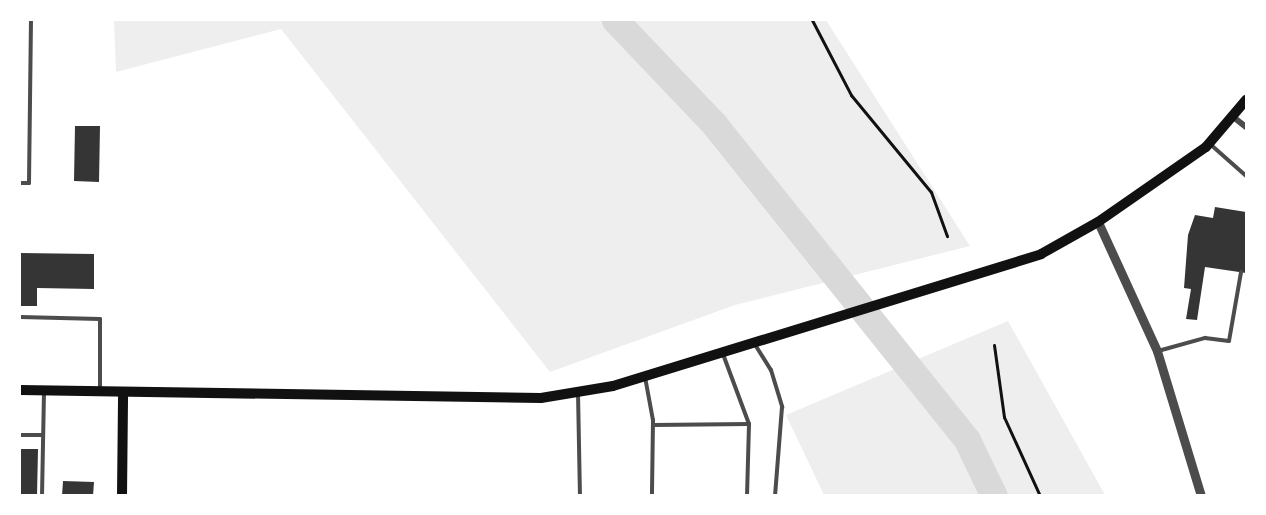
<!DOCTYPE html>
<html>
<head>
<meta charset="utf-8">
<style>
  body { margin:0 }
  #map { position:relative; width:1266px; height:515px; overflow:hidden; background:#fff; font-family:Ubuntu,sans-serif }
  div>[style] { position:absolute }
  .green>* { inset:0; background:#eee }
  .river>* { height:27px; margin:-13.5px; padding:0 13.5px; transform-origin:13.5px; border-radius:13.5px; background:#d9d9d9 }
  .building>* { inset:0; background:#353535 }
  .path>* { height:3px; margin:-1.5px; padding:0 1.5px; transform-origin:1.5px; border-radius:1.5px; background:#111 }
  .service>* { height:4px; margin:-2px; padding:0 2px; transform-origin:2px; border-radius:2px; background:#4c4c4c }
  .minor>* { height:6px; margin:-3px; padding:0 3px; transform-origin:3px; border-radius:3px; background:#4c4c4c }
  .tertiary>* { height:9px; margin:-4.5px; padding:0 4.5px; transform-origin:4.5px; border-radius:4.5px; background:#4c4c4c }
  .secondary>* { height:10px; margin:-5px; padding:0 5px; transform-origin:5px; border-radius:5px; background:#111 }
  span { translate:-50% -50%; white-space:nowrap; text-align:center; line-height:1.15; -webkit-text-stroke:6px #fff; paint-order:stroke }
  .frame { position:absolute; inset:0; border:21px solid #fff; pointer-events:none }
</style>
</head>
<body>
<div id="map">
  <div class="green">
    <div style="clip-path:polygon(114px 20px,826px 20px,970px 246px,735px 305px,550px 372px,281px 29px,116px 72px)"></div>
    <div style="clip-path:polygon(1008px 321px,1105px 495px,824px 495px,786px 415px)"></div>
  </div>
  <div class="river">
    <div style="left:615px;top:20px;width:144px;rotate:46.4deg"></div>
    <div style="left:714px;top:124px;width:405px;rotate:51.3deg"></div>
    <div style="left:967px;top:440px;width:62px;rotate:64.3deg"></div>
  </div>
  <div class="building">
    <div style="clip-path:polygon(75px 126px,100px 126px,99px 182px,74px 181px)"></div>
    <div style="clip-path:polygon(1215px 207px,1246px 212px,1246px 273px,1205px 267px,1197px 320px,1186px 319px,1191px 289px,1184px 288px,1188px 235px,1195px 215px,1213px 218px)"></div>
    <div style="clip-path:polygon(20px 253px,94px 254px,94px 289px,37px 288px,37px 306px,20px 306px)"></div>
    <div style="clip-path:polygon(20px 449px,38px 449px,37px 496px,20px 496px)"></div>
    <div style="clip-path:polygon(63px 481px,94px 482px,93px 496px,62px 496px)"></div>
  </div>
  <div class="path">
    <div style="left:812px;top:20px;width:85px;rotate:62.5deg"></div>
    <div style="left:851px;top:95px;width:126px;rotate:50.5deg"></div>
    <div style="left:931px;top:192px;width:47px;rotate:70deg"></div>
    <div style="left:994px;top:345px;width:73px;rotate:82.1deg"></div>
    <div style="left:1004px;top:417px;width:87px;rotate:65.5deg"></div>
  </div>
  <div class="service">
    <div style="left:1210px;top:144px;width:48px;rotate:41.6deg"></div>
    <div style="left:20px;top:183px;width:9px"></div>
    <div style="left:29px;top:183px;width:163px;rotate:-89.3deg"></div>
    <div style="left:20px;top:317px;width:80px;rotate:1.4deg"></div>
    <div style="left:100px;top:319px;width:71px;rotate:90deg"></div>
    <div style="left:754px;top:343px;width:32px;rotate:58deg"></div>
    <div style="left:771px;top:370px;width:39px;rotate:73deg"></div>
    <div style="left:782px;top:407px;width:89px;rotate:94.5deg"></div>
    <div style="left:1158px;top:351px;width:49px;rotate:-15.5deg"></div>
    <div style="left:1205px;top:338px;width:24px;rotate:7deg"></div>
    <div style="left:1229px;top:341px;width:70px;rotate:-80.1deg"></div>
    <div style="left:645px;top:377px;width:44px;rotate:79.5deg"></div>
    <div style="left:653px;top:420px;width:76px;rotate:90.8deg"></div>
    <div style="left:578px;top:393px;width:103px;rotate:88.9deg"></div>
    <div style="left:653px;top:425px;width:96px;rotate:-0.6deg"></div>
    <div style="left:749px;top:424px;width:75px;rotate:-110.4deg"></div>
    <div style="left:20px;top:435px;width:23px"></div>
    <div style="left:42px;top:496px;width:104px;rotate:-88.9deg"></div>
    <div style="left:747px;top:496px;width:72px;rotate:-88.4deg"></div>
  </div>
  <div class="minor">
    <div style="left:1232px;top:116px;width:18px;rotate:38deg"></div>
  </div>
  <div class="tertiary">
    <div style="left:1098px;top:222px;width:142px;rotate:65.4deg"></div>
    <div style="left:1157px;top:351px;width:152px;rotate:73.1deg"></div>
  </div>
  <div class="secondary">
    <div style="left:20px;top:390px;width:521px;rotate:0.88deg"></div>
    <div style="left:541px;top:398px;width:73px;rotate:-9.5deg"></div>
    <div style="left:613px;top:386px;width:448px;rotate:-17.1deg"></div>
    <div style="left:1041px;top:254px;width:65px;rotate:-29.3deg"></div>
    <div style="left:1098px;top:222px;width:131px;rotate:-34.8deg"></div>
    <div style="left:1206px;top:147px;width:62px;rotate:-49.6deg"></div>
    <div style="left:122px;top:496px;width:104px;rotate:-89.4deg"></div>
  </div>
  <div class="frame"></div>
</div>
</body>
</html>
